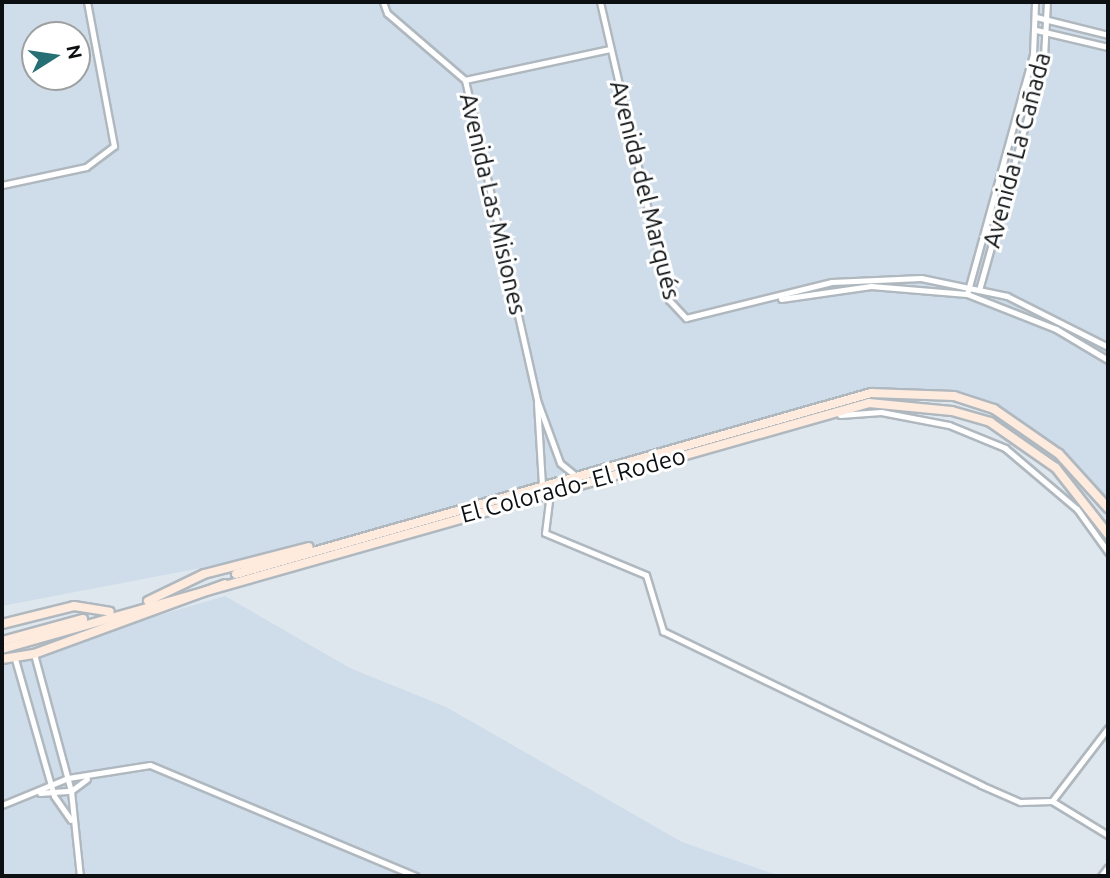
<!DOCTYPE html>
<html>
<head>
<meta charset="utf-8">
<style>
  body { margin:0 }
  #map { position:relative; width:1110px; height:878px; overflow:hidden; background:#dfe7ee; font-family:Ubuntu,sans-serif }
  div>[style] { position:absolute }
  .built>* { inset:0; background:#cfddea }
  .roads { filter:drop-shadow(2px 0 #b0b8bf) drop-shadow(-2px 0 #b0b8bf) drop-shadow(0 2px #b0b8bf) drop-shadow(0 -2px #b0b8bf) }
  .minor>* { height:5px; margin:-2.5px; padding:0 2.5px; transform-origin:2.5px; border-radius:2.5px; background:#fff }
  .secondary>* { height:8px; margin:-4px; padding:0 4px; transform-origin:4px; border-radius:4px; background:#feebde }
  span { translate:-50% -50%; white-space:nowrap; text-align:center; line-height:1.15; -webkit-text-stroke:6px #fff; paint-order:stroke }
  .street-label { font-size:24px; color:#0d1012 }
  .frame { position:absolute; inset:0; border:4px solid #0d1012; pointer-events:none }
  .north { position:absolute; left:21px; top:21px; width:70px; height:70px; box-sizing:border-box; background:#fff; border:2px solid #9e9fa0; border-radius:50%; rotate:78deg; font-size:19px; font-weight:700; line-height:28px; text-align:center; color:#0d1012 }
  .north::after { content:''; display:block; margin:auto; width:24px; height:32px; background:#267075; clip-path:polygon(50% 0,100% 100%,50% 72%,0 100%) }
</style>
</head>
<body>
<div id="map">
  <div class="built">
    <div style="clip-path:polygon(evenodd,2px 2px,1108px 2px,1108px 513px,1059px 454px,994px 409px,954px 396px,871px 393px,353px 539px,2px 606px,2px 2px,35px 35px,77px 35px,77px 77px,35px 77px,35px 35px)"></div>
    <div style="clip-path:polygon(225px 596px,350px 668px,446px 707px,682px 842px,780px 876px,2px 876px,2px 661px)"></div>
  </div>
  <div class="roads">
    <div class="minor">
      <div style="left:383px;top:2px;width:12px;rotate:70deg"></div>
      <div style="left:387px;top:13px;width:103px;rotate:40.7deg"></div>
      <div style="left:465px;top:80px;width:328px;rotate:77.3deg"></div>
      <div style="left:537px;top:400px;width:67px;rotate:69.9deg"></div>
      <div style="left:560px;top:463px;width:19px;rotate:39deg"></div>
      <div style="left:600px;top:2px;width:306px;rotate:77deg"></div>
      <div style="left:669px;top:300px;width:25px;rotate:47deg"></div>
      <div style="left:686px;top:318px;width:150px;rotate:-13.9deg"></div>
      <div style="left:832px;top:282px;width:89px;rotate:-2.6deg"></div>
      <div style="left:921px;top:278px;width:88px;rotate:11.8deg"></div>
      <div style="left:1007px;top:296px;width:113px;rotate:26.8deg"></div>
      <div style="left:1036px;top:17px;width:74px;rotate:14deg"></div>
      <div style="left:1036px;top:30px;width:74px;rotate:13.3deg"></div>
      <div style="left:465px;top:80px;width:148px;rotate:-12.1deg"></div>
      <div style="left:2px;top:185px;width:86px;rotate:-12.1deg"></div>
      <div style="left:86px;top:167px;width:35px;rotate:-37deg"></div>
      <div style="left:114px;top:146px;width:147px;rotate:-100.6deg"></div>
      <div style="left:979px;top:290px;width:242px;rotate:-74.4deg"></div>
      <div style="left:1044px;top:57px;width:55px;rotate:-86.9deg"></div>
      <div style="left:967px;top:294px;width:248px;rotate:-74.6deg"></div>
      <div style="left:1033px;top:55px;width:53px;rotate:-87.8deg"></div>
      <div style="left:781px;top:299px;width:91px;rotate:-8.2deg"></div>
      <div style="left:871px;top:286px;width:96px;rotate:4.8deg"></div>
      <div style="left:967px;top:294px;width:96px;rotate:21.5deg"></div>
      <div style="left:1056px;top:329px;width:61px;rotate:30.8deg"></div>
      <div style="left:537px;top:403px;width:82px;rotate:86.5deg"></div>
      <div style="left:840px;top:415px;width:41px;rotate:-4.2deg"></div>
      <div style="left:881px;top:412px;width:69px;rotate:10.8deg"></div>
      <div style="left:949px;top:425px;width:61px;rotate:22.3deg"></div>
      <div style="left:1005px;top:448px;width:94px;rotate:40.3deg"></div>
      <div style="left:1077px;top:509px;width:53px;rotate:54.2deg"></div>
      <div style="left:550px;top:493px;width:40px;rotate:97.1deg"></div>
      <div style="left:545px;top:533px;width:109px;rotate:22.6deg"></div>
      <div style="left:646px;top:575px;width:59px;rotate:73.1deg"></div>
      <div style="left:663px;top:631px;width:353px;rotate:25.8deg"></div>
      <div style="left:981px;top:785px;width:43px;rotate:23.6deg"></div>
      <div style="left:1020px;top:802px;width:32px;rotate:-2deg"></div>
      <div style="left:1052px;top:801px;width:66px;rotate:31.3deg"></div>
      <div style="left:34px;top:654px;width:142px;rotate:74.9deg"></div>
      <div style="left:71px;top:791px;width:85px;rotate:84deg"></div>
      <div style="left:15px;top:659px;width:142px;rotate:74.1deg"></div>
      <div style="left:54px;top:796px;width:29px;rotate:55deg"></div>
      <div style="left:40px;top:793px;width:31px;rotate:-4deg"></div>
      <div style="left:71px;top:791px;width:20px;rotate:-37deg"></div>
      <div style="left:1052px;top:801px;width:92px;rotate:-52.5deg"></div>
      <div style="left:2px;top:805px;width:71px;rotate:-22.2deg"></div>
      <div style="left:68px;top:778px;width:83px;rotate:-9deg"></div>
      <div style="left:150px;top:765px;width:288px;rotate:22.7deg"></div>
      <div style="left:1101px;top:876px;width:11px;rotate:-52deg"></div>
    </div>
    <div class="secondary">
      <div style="left:236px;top:574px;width:660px;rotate:-15.91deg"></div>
      <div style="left:871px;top:393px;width:83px;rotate:2.1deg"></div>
      <div style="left:954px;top:396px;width:42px;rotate:18deg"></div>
      <div style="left:994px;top:409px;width:79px;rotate:34.7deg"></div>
      <div style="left:1059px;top:454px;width:73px;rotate:47.8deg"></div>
      <div style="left:148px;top:601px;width:62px;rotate:-25.7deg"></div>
      <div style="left:204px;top:574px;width:108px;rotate:-14.4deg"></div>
      <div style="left:2px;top:624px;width:74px;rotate:-14deg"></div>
      <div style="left:74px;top:606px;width:36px;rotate:9deg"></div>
      <div style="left:2px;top:641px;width:84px;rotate:-15.2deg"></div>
      <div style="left:2px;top:649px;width:901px;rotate:-15.84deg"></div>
      <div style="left:869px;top:403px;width:83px;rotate:5.5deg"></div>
      <div style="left:952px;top:411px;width:40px;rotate:16deg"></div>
      <div style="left:990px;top:422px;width:80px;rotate:34.9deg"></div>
      <div style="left:1056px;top:468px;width:84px;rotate:51.8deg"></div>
      <div style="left:2px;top:659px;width:32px;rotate:-9deg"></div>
      <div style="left:34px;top:654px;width:203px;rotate:-20.1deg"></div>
    </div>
  </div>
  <div class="street-label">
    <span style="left:1017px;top:150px;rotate:-75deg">Avenida La Cañada</span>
    <span style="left:645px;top:190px;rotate:76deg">Avenida del Marqués</span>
    <span style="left:493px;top:204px;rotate:77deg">Avenida Las Misiones</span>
    <span style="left:573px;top:485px;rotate:-15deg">El Colorado- El Rodeo</span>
  </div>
  <div class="frame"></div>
  <div class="north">N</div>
</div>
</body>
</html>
